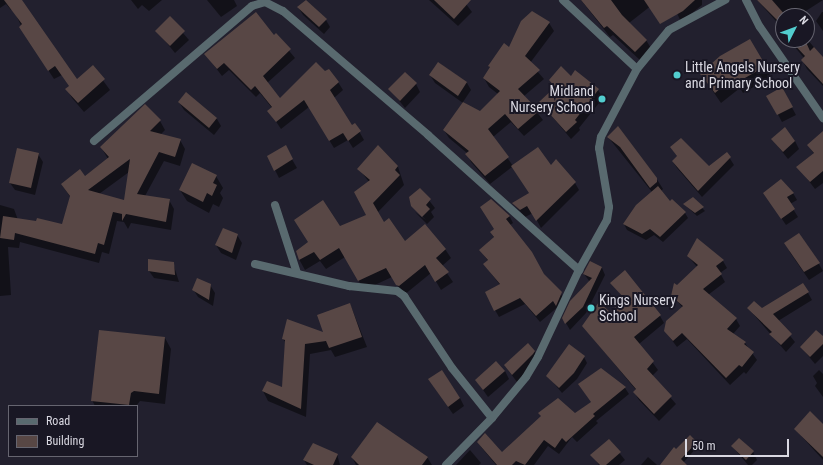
<!DOCTYPE html>
<html>
<head>
<meta charset="utf-8">
<style>
  body { margin:0 }
  #map { position:relative; width:823px; height:465px; overflow:hidden; background:#22202e; font-family:"Roboto Condensed",sans-serif }
  div>[style] { position:absolute }
  .shadow>* { inset:0; background:#0007 }
  .building>* { inset:0; background:#584745 }
  .minor>* { height:8px; margin:-4px; padding:0 4px; transform-origin:4px; border-radius:4px; background:#596a6f }
  .dots>* { width:11px; height:11px; translate:-50% -50%; box-sizing:border-box; border:2px solid #191724; border-radius:50% }
  span { translate:-50% -50%; white-space:nowrap; text-align:center; line-height:1.15; -webkit-text-stroke:4px #191724; paint-order:stroke }
  .poi-label { font-size:14px; color:#dad9e2 }
  .left { translate:0 -50%; text-align:left }
  .right { translate:-100% -50%; text-align:right }
  .legend { position:absolute; left:8px; top:405px; width:130px; height:52px; box-sizing:border-box; background:#191724; border:1px solid #666570; margin:0; padding:5px 7px; list-style:none; font-size:12px; color:#dad9e2 }
  .legend li { display:flex; align-items:center; gap:8px; height:20px }
  .legend b { width:20px; border:1px solid #666570 }
  .north { position:absolute; left:775px; top:8px; width:40px; height:40px; box-sizing:border-box; background:#191724; border:1px solid #666570; border-radius:50%; rotate:48deg; font-size:11px; font-weight:700; line-height:16px; text-align:center; color:#dad9e2 }
  .north::after { content:''; display:block; margin:auto; width:14px; height:18px; background:#52cdce; clip-path:polygon(50% 0,100% 100%,50% 72%,0 100%) }
  .scale { position:absolute; left:685px; top:439px; width:104px; height:18px; box-sizing:border-box; border:2px solid #dad9e2; border-top:0; padding-left:5px; font-size:12px; line-height:14px; white-space:nowrap; color:#dad9e2; -webkit-text-stroke:3px #191724; paint-order:stroke }
</style>
</head>
<body>
<div id="map">
  <div class="shadow">
    <div style="clip-path:polygon(0 0,20px 0,21px 2px,11px 10px,6px 4px,0 8px)"></div>
    <div style="clip-path:polygon(131px 0,162px 0,149px 11px,142px 5px,138px 9px)"></div>
    <div style="clip-path:polygon(207px 0,234px 0,237px 6px,221px 17px)"></div>
    <div style="clip-path:polygon(429px 0,463px 0,472px 12px,458px 26px)"></div>
    <div style="clip-path:polygon(581px 0,649px 0,652px 5px,629px 23px,646px 40px,652px 50px,641px 61px,613px 35px,610px 37px)"></div>
    <div style="clip-path:polygon(671px 0,702px 0,702px 5px,681px 22px)"></div>
    <div style="clip-path:polygon(757px 0,823px 0,798px 16px,783px 16px,783px 29px)"></div>
    <div style="clip-path:polygon(298px 7px,326px 20px,330px 27px,324px 34px,303px 15px)"></div>
    <div style="clip-path:polygon(822px 12px,823px 12px,823px 31px,816px 21px)"></div>
    <div style="clip-path:polygon(16px 15px,77px 80px,93px 67px,110px 90px,84px 112px,72px 98px,67px 89px,70px 87px,62px 75px,54px 79px,26px 36px)"></div>
    <div style="clip-path:polygon(170px 18px,189px 40px,175px 53px,157px 31px)"></div>
    <div style="clip-path:polygon(549px 23px,554px 31px,530px 63px,544px 79px,524px 96px,543px 120px,524px 136px,511px 122px,493px 137px,513px 166px,550px 166px,575px 183px,579px 190px,541px 228px,533px 213px,525px 217px,513px 203px,530px 193px,512px 167px,490px 184px,471px 162px,467px 153px,449px 138px,444px 130px,463px 103px,435px 83px,430px 75px,439px 63px,467px 83px,471px 90px,463px 102px,480px 113px,498px 94px,489px 87px,484px 78px,491px 69px,489px 66px,509px 48px)"></div>
    <div style="clip-path:polygon(276px 35px,295px 58px,267px 83px,280px 99px,338px 82px,343px 90px,334px 98px,352px 126px,355px 124px,364px 140px,353px 148px,348px 140px,334px 148px,309px 107px,281px 129px,269px 111px,272px 108px,260px 93px,256px 97px,229px 70px,222px 76px,206px 55px)"></div>
    <div style="clip-path:polygon(807px 39px,823px 58px,823px 86px,807px 69px,802px 60px,804px 58px,789px 40px)"></div>
    <div style="clip-path:polygon(750px 41px,771px 77px,743px 93px,740px 88px,721px 103px,701px 74px)"></div>
    <div style="clip-path:polygon(571px 77px,598px 90px,603px 98px,579px 128px,580px 130px,571px 139px,540px 102px,555px 88px,550px 80px)"></div>
    <div style="clip-path:polygon(416px 84px,420px 92px,405px 108px,390px 89px)"></div>
    <div style="clip-path:polygon(782px 89px,796px 115px,782px 122px,768px 96px)"></div>
    <div style="clip-path:polygon(186px 93px,217px 119px,221px 126px,214px 135px,184px 110px,179px 102px)"></div>
    <div style="clip-path:polygon(evenodd,160px 121px,165px 130px,160px 135px,180px 140px,185px 149px,180px 166px,164px 161px,145px 196px,169px 200px,174px 209px,171px 230px,131px 223px,128px 229px,124px 222px,117px 221px,109px 254px,102px 252px,99px 263px,20px 242px,19px 248px,8px 247px,11px 295px,0 296px,0 205px,14px 209px,18px 220px,63px 226px,71px 198px,62px 185px,84px 177px,108px 159px,101px 147px,160px 121px,129px 172px,125px 201px,99px 194px,129px 172px)"></div>
    <div style="clip-path:polygon(618px 127px,658px 181px,663px 189px,661px 191px,669px 202px,685px 213px,688px 218px,663px 242px,654px 235px,646px 240px,627px 230px,624px 224px,637px 206px,652px 192px,608px 137px)"></div>
    <div style="clip-path:polygon(772px 139px,795px 141px,799px 149px,788px 159px)"></div>
    <div style="clip-path:polygon(823px 142px,823px 183px,815px 189px,798px 167px,814px 154px,808px 145px)"></div>
    <div style="clip-path:polygon(378px 146px,398px 167px,404px 185px,377px 213px,383px 224px,404px 243px,445px 249px,451px 258px,442px 266px,453px 282px,441px 290px,431px 273px,404px 295px,392px 277px,364px 290px,345px 257px,326px 269px,320px 261px,305px 270px,300px 261px,297px 252px,340px 227px,367px 215px,369px 182px,359px 169px)"></div>
    <div style="clip-path:polygon(285px 147px,297px 168px,279px 178px,275px 170px)"></div>
    <div style="clip-path:polygon(671px 147px,709px 168px,727px 154px,734px 165px,702px 197px,677px 168px,673px 162px,678px 157px)"></div>
    <div style="clip-path:polygon(38px 154px,43px 162px,35px 195px,15px 190px,10px 183px)"></div>
    <div style="clip-path:polygon(216px 176px,223px 188px,220px 193px,223px 198px,219px 207px,213px 204px,209px 213px,187px 201px,180px 190px)"></div>
    <div style="clip-path:polygon(420px 189px,435px 208px,431px 212px,434px 217px,427px 224px,415px 212px,426px 220px,412px 206px)"></div>
    <div style="clip-path:polygon(793px 193px,797px 200px,790px 204px,798px 217px,786px 225px,769px 200px)"></div>
    <div style="clip-path:polygon(693px 199px,705px 211px,697px 216px,684px 204px)"></div>
    <div style="clip-path:polygon(491px 200px,510px 217px,513px 223px,510px 225px,543px 275px,566px 300px,540px 322px,525px 304px,499px 317px,495px 310px,500px 285px,484px 264px,488px 261px,480px 250px,494px 238px,491px 232px,495px 229px)"></div>
    <div style="clip-path:polygon(237px 235px,242px 243px,236px 260px,221px 253px,216px 245px)"></div>
    <div style="clip-path:polygon(697px 240px,723px 261px,727px 268px,720px 273px,725px 282px,708px 295px,736px 319px,740px 326px,733px 334px,745px 343px,757px 360px,746px 374px,744px 372px,730px 385px,687px 339px,677px 347px,665px 331px,683px 308px,672px 295px,677px 286px,697px 267px,688px 256px)"></div>
    <div style="clip-path:polygon(789px 251px,819px 264px,823px 271px,809px 280px)"></div>
    <div style="clip-path:polygon(591px 262px,602px 268px,605px 275px,586px 313px,570px 330px,563px 318px,590px 282px,584px 274px)"></div>
    <div style="clip-path:polygon(173px 263px,179px 282px,154px 278px,149px 271px)"></div>
    <div style="clip-path:polygon(612px 283px,660px 316px,664px 323px,639px 344px,658px 370px,652px 376px,676px 404px,659px 421px,639px 400px,634px 392px,636px 390px,583px 326px,610px 313px,625px 300px)"></div>
    <div style="clip-path:polygon(803px 284px,812px 300px,778px 321px,795px 342px,786px 352px,748px 308px,762px 310px)"></div>
    <div style="clip-path:polygon(210px 285px,215px 293px,213px 306px,198px 297px,193px 289px)"></div>
    <div style="clip-path:polygon(350px 304px,367px 347px,335px 357px,331px 350px,310px 354px,306px 417px,268px 401px,263px 391px,283px 389px,286px 343px,283px 339px,325px 334px)"></div>
    <div style="clip-path:polygon(165px 338px,171px 349px,165px 404px,140px 401px,136px 406px,95px 406px,92px 400px)"></div>
    <div style="clip-path:polygon(823px 338px,823px 356px,815px 364px,801px 347px)"></div>
    <div style="clip-path:polygon(534px 351px,539px 359px,517px 382px,505px 366px)"></div>
    <div style="clip-path:polygon(584px 357px,587px 363px,577px 379px,562px 393px,548px 376px)"></div>
    <div style="clip-path:polygon(601px 369px,625px 388px,629px 394px,596px 421px,598px 423px,577px 442px,572px 437px,559px 454px,548px 446px,534px 465px,496px 465px,482px 448px,478px 442px,502px 453px,542px 417px,539px 413px,575px 415px,592px 402px,579px 385px)"></div>
    <div style="clip-path:polygon(819px 370px,823px 374px,823px 397px,815px 386px,817px 383px,813px 376px)"></div>
    <div style="clip-path:polygon(505px 371px,509px 379px,488px 397px,476px 380px)"></div>
    <div style="clip-path:polygon(434px 387px,460px 398px,464px 406px,453px 414px)"></div>
    <div style="clip-path:polygon(823px 425px,823px 460px,795px 429px)"></div>
    <div style="clip-path:polygon(690px 436px,698px 446px,683px 463px,685px 465px,671px 465px,676px 451px)"></div>
    <div style="clip-path:polygon(609px 440px,625px 460px,619px 465px,599px 465px,592px 455px)"></div>
    <div style="clip-path:polygon(732px 446px,753px 452px,757px 460px,752px 465px,748px 465px)"></div>
    <div style="clip-path:polygon(470px 450px,481px 463px,479px 465px,456px 465px)"></div>
    <div style="clip-path:polygon(337px 454px,340px 465px,307px 465px,304px 460px)"></div>
    <div style="clip-path:polygon(352px 457px,427px 457px,432px 465px,356px 465px)"></div>
    <div style="clip-path:polygon(648px 457px,656px 464px,657px 465px,641px 465px)"></div>
  </div>
  <div class="building">
    <div style="clip-path:polygon(4px 0,22px 0,77px 79px,93px 65px,105px 79px,78px 103px,65px 89px,69px 86px,55px 66px,48px 71px,19px 27px,22px 24px)"></div>
    <div style="clip-path:polygon(306px 0,327px 19px,319px 27px,297px 7px)"></div>
    <div style="clip-path:polygon(434px 0,471px 0,454px 19px)"></div>
    <div style="clip-path:polygon(581px 0,611px 0,622px 15px,647px 40px,635px 52px,607px 26px,604px 28px)"></div>
    <div style="clip-path:polygon(644px 0,695px 0,683px 11px,660px 24px)"></div>
    <div style="clip-path:polygon(757px 0,772px 0,786px 16px,783px 16px,783px 26px)"></div>
    <div style="clip-path:polygon(532px 11px,550px 22px,525px 56px,540px 70px,518px 89px,539px 111px,518px 129px,505px 114px,488px 129px,509px 157px,485px 176px,465px 154px,469px 151px,443px 130px,463px 102px,480px 111px,500px 91px,483px 78px,490px 67px,488px 66px,504px 43px,509px 47px,521px 21px)"></div>
    <div style="clip-path:polygon(256px 12px,274px 35px,276px 33px,291px 49px,263px 76px,280px 98px,316px 62px,325px 71px,329px 69px,339px 82px,330px 90px,352px 125px,355px 123px,361px 131px,348px 141px,343px 133px,329px 141px,304px 100px,276px 122px,267px 111px,272px 107px,255px 86px,251px 90px,224px 63px,217px 69px,204px 54px)"></div>
    <div style="clip-path:polygon(170px 16px,185px 31px,170px 46px,155px 31px)"></div>
    <div style="clip-path:polygon(750px 39px,766px 66px,736px 83px,733px 78px,715px 93px,700px 74px,720px 56px)"></div>
    <div style="clip-path:polygon(790px 40px,805px 40px,810px 51px,814px 47px,823px 57px,823px 84px,801px 60px,805px 56px)"></div>
    <div style="clip-path:polygon(438px 62px,467px 82px,458px 96px,429px 75px)"></div>
    <div style="clip-path:polygon(561px 66px,571px 76px,575px 70px,599px 89px,575px 120px,577px 122px,566px 132px,539px 102px,555px 87px,549px 80px)"></div>
    <div style="clip-path:polygon(405px 72px,417px 83px,400px 101px,388px 89px)"></div>
    <div style="clip-path:polygon(782px 87px,793px 107px,777px 115px,766px 96px)"></div>
    <div style="clip-path:polygon(186px 92px,217px 118px,209px 128px,178px 102px)"></div>
    <div style="clip-path:polygon(evenodd,145px 104px,161px 120px,150px 131px,181px 139px,175px 157px,159px 152px,137px 194px,170px 199px,166px 222px,126px 214px,122px 221px,122px 214px,113px 212px,104px 245px,98px 243px,95px 254px,15px 233px,14px 240px,0 238px,3px 216px,36px 221px,37px 218px,62px 224px,70px 196px,61px 184px,80px 169px,85px 176px,109px 157px,100px 147px,145px 104px,130px 159px,124px 200px,88px 190px,130px 159px)"></div>
    <div style="clip-path:polygon(618px 126px,657px 178px,657px 182px,650px 188px,620px 147px,607px 137px)"></div>
    <div style="clip-path:polygon(785px 127px,795px 141px,783px 152px,771px 139px)"></div>
    <div style="clip-path:polygon(823px 131px,823px 171px,810px 182px,796px 167px,814px 153px,807px 145px)"></div>
    <div style="clip-path:polygon(681px 138px,709px 166px,727px 152px,731px 157px,698px 191px,672px 161px,677px 156px,670px 147px)"></div>
    <div style="clip-path:polygon(286px 145px,293px 159px,274px 171px,267px 156px)"></div>
    <div style="clip-path:polygon(378px 145px,398px 166px,395px 170px,400px 175px,373px 203px,384px 222px,389px 218px,405px 241px,425px 224px,446px 249px,436px 258px,449px 272px,435px 282px,425px 265px,399px 286px,396px 285px,386px 268px,358px 281px,339px 248px,320px 260px,314px 252px,299px 260px,296px 251px,308px 242px,294px 220px,323px 200px,340px 226px,366px 215px,354px 192px,370px 180px,357px 169px)"></div>
    <div style="clip-path:polygon(538px 147px,551px 165px,556px 159px,576px 182px,536px 221px,527px 206px,520px 210px,512px 203px,529px 193px,511px 166px)"></div>
    <div style="clip-path:polygon(17px 148px,39px 153px,31px 188px,9px 183px)"></div>
    <div style="clip-path:polygon(192px 163px,217px 175px,213px 183px,217px 185px,212px 196px,207px 193px,203px 202px,179px 190px)"></div>
    <div style="clip-path:polygon(781px 179px,794px 193px,787px 197px,795px 209px,781px 219px,763px 193px)"></div>
    <div style="clip-path:polygon(658px 186px,670px 201px,672px 199px,686px 212px,660px 237px,650px 229px,642px 234px,623px 224px,636px 205px)"></div>
    <div style="clip-path:polygon(420px 188px,431px 199px,426px 205px,430px 209px,422px 217px,411px 206px,409px 197px)"></div>
    <div style="clip-path:polygon(693px 197px,704px 207px,695px 213px,683px 204px)"></div>
    <div style="clip-path:polygon(491px 199px,510px 216px,506px 219px,532px 252px,544px 274px,562px 292px,556px 306px,553px 301px,536px 316px,520px 298px,494px 311px,485px 292px,500px 284px,483px 264px,488px 260px,479px 250px,494px 237px,490px 232px,494px 229px,480px 207px)"></div>
    <div style="clip-path:polygon(223px 228px,238px 234px,232px 253px,215px 245px)"></div>
    <div style="clip-path:polygon(799px 233px,820px 263px,804px 272px,784px 243px)"></div>
    <div style="clip-path:polygon(697px 238px,724px 260px,716px 266px,722px 274px,703px 289px,737px 318px,727px 329px,746px 342px,744px 344px,754px 352px,742px 367px,739px 365px,726px 378px,682px 333px,673px 341px,664px 331px,666px 321px,683px 306px,671px 296px,674px 283px,677px 285px,698px 265px,687px 256px)"></div>
    <div style="clip-path:polygon(148px 259px,174px 262px,175px 275px,148px 271px)"></div>
    <div style="clip-path:polygon(590px 261px,602px 267px,583px 307px,565px 324px,562px 318px,570px 301px,592px 278px,583px 274px)"></div>
    <div style="clip-path:polygon(625px 270px,661px 315px,634px 337px,654px 361px,647px 369px,672px 396px,654px 414px,633px 392px,636px 389px,582px 326px,599px 302px,610px 312px,625px 299px,610px 283px)"></div>
    <div style="clip-path:polygon(197px 278px,211px 284px,209px 300px,192px 290px)"></div>
    <div style="clip-path:polygon(803px 283px,809px 292px,773px 314px,792px 334px,781px 345px,769px 334px,772px 332px,747px 308px,754px 301px,762px 308px)"></div>
    <div style="clip-path:polygon(350px 303px,362px 337px,329px 348px,326px 341px,305px 344px,301px 409px,262px 391px,267px 381px,282px 387px,285px 340px,282px 339px,287px 319px,323px 332px,317px 315px)"></div>
    <div style="clip-path:polygon(99px 330px,165px 337px,159px 394px,134px 391px,131px 393px,129px 405px,91px 401px)"></div>
    <div style="clip-path:polygon(816px 330px,823px 336px,823px 344px,810px 357px,800px 347px)"></div>
    <div style="clip-path:polygon(528px 343px,535px 351px,533px 354px,512px 375px,504px 365px)"></div>
    <div style="clip-path:polygon(569px 344px,585px 356px,574px 373px,559px 388px,546px 376px)"></div>
    <div style="clip-path:polygon(496px 361px,505px 371px,483px 390px,475px 380px)"></div>
    <div style="clip-path:polygon(601px 368px,626px 387px,593px 414px,595px 416px,566px 442px,562px 438px,555px 448px,544px 440px,525px 465px,516px 461px,512px 465px,497px 465px,477px 442px,485px 433px,502px 452px,541px 416px,538px 413px,558px 398px,575px 413px,591px 402px,578px 384px)"></div>
    <div style="clip-path:polygon(442px 370px,460px 398px,448px 407px,428px 379px)"></div>
    <div style="clip-path:polygon(810px 411px,823px 424px,823px 457px,794px 429px)"></div>
    <div style="clip-path:polygon(377px 422px,428px 457px,422px 465px,359px 465px,351px 457px)"></div>
    <div style="clip-path:polygon(690px 435px,697px 442px,681px 459px,687px 465px,660px 465px,674px 447px,676px 449px)"></div>
    <div style="clip-path:polygon(739px 438px,754px 451px,746px 460px,731px 446px)"></div>
    <div style="clip-path:polygon(609px 439px,621px 452px,606px 465px,600px 465px,590px 455px)"></div>
    <div style="clip-path:polygon(313px 443px,338px 454px,333px 465px,314px 465px,303px 460px)"></div>
  </div>
  <div class="minor">
    <div style="left:563px;top:0;width:101px;rotate:43deg"></div>
    <div style="left:746px;top:0;width:30px;rotate:63deg"></div>
    <div style="left:760px;top:27px;width:111px;rotate:55.3deg"></div>
    <div style="left:94px;top:141px;width:208px;rotate:-40.5deg"></div>
    <div style="left:252px;top:6px;width:14px;rotate:-17deg"></div>
    <div style="left:265px;top:2px;width:20px;rotate:27deg"></div>
    <div style="left:283px;top:11px;width:191px;rotate:40.5deg"></div>
    <div style="left:428px;top:135px;width:203px;rotate:41.8deg"></div>
    <div style="left:275px;top:205px;width:71px;rotate:72.1deg"></div>
    <div style="left:255px;top:264px;width:97px;rotate:13.2deg"></div>
    <div style="left:349px;top:286px;width:48px;rotate:5.9deg"></div>
    <div style="left:397px;top:291px;width:9px;rotate:36deg"></div>
    <div style="left:404px;top:296px;width:87px;rotate:56.3deg"></div>
    <div style="left:452px;top:368px;width:64px;rotate:51.3deg"></div>
    <div style="left:446px;top:465px;width:66px;rotate:-45.6deg"></div>
    <div style="left:492px;top:418px;width:53px;rotate:-50.3deg"></div>
    <div style="left:526px;top:377px;width:23px;rotate:-59deg"></div>
    <div style="left:538px;top:357px;width:96px;rotate:-64.8deg"></div>
    <div style="left:579px;top:270px;width:57px;rotate:-60.8deg"></div>
    <div style="left:607px;top:220px;width:13px;rotate:-81deg"></div>
    <div style="left:609px;top:207px;width:60px;rotate:-99.6deg"></div>
    <div style="left:599px;top:148px;width:11px;rotate:-80deg"></div>
    <div style="left:601px;top:137px;width:77px;rotate:-62.1deg"></div>
    <div style="left:637px;top:69px;width:50px;rotate:-50.6deg"></div>
    <div style="left:669px;top:30px;width:64px;rotate:-28.2deg"></div>
  </div>
  <div class="dots">
    <div style="left:677px;top:75px;background:#52cdce"></div>
    <div style="left:602px;top:99px;background:#52cdce"></div>
    <div style="left:591px;top:308px;background:#52cdce"></div>
  </div>
  <div class="poi-label">
    <span class="left" style="left:685px;top:75px">Little Angels Nursery<br>and Primary School</span>
    <span class="right" style="left:594px;top:99px">Midland<br>Nursery School</span>
    <span class="left" style="left:599px;top:308px">Kings Nursery<br>School</span>
  </div>
  <ul class="legend">
  <li><b style="height:5px;background:#596a6f"></b>Road</li>
  <li><b style="height:11px;background:#584745"></b>Building</li>
  </ul>
  <div class="north">N</div>
  <div class="scale">50 m</div>
</div>
</body>
</html>
